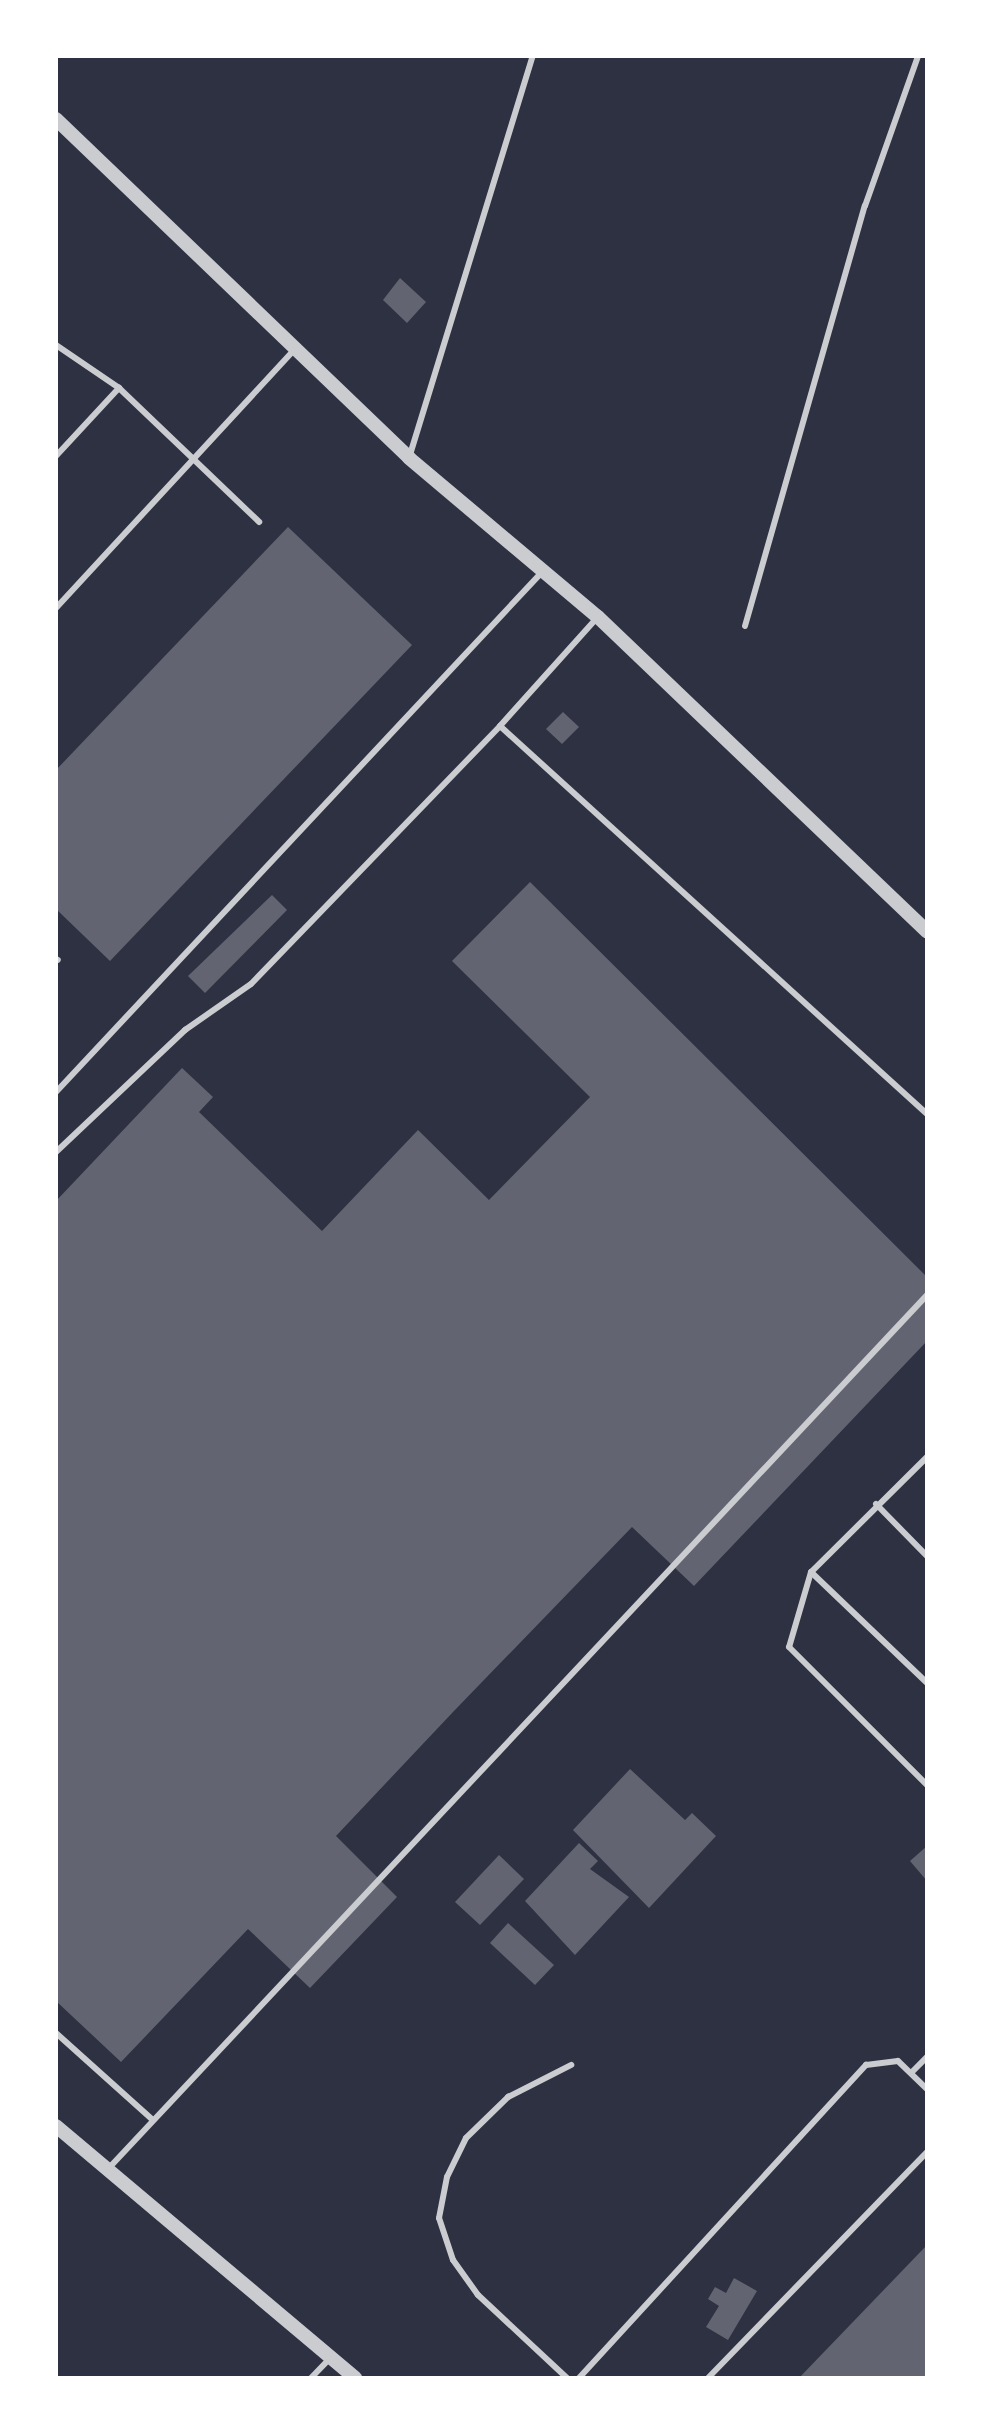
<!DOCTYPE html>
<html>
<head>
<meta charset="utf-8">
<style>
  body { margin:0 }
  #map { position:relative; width:983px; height:2434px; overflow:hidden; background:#2d3142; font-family:Rubik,sans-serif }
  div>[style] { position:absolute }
  .building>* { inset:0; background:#626471 }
  .service>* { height:6px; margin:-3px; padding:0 3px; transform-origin:3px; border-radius:3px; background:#caccd0 }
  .tertiary>* { height:14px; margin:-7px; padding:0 7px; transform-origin:7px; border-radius:7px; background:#caccd0 }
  span { translate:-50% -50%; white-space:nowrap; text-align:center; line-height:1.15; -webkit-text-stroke:8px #fff; paint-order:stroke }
  .frame { position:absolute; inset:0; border:58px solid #fff; pointer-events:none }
</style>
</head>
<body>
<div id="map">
  <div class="building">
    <div style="clip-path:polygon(400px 278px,426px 302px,407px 323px,383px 300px)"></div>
    <div style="clip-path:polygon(288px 527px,412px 645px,110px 961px,56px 909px,56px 770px)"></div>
    <div style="clip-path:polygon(563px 712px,579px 727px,562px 744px,546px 729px)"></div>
    <div style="clip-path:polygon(530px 882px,927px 1277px,927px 1341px,694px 1586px,632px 1527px,453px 1712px,336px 1836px,397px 1897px,310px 1988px,248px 1929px,121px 2062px,56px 2001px,56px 1201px,182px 1068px,213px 1097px,199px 1112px,322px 1231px,418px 1130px,489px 1200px,590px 1097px,452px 961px)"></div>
    <div style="clip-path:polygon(272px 895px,287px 910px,205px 993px,188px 976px)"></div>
    <div style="clip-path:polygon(630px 1769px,685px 1820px,692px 1813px,716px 1836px,649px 1908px,573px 1830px)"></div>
    <div style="clip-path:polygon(579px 1843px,598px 1861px,590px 1869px,629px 1897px,575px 1955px,525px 1901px)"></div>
    <div style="clip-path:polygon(927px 1846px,927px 1881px,910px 1861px)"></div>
    <div style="clip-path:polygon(499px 1855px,524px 1879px,480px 1925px,455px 1902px)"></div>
    <div style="clip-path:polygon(508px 1923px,554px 1965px,535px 1985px,490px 1943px)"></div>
    <div style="clip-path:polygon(927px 2245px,927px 2378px,799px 2378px)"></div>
    <div style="clip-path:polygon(734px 2278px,757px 2291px,728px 2340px,706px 2327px,719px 2306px,708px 2299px,715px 2287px,726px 2293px)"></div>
  </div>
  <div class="service">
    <div style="left:56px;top:345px;width:76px;rotate:34.3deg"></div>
    <div style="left:119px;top:388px;width:194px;rotate:43.7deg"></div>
    <div style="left:56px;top:456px;width:93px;rotate:-47.2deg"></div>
    <div style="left:409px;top:458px;width:421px;rotate:-72.9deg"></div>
    <div style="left:56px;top:608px;width:352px;rotate:-47.3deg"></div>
    <div style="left:745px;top:626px;width:437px;rotate:-74.1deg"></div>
    <div style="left:865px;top:206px;width:159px;rotate:-70.5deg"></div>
    <div style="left:500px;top:726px;width:144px;rotate:-48.1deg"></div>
    <div style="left:56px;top:959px;width:2px;rotate:27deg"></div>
    <div style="left:56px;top:1092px;width:713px;rotate:-46.93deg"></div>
    <div style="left:56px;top:1152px;width:178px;rotate:-43.4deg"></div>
    <div style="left:185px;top:1030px;width:80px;rotate:-34.9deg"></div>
    <div style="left:251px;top:984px;width:359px;rotate:-46deg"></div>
    <div style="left:500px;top:726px;width:577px;rotate:42.26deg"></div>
    <div style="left:927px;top:1457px;width:163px;rotate:135.2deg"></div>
    <div style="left:811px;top:1572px;width:78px;rotate:106.3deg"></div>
    <div style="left:789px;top:1647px;width:195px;rotate:45deg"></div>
    <div style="left:876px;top:1504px;width:73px;rotate:45.6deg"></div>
    <div style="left:811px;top:1572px;width:161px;rotate:43.7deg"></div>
    <div style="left:56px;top:2033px;width:129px;rotate:41.9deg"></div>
    <div style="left:911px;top:2073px;width:23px;rotate:-45deg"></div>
    <div style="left:108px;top:2169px;width:1198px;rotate:-46.86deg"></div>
    <div style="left:311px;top:2378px;width:29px;rotate:-46deg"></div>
    <div style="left:567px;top:2378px;width:122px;rotate:-137deg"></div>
    <div style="left:478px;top:2295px;width:43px;rotate:-125.5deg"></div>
    <div style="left:453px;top:2260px;width:44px;rotate:-108.4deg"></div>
    <div style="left:439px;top:2218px;width:42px;rotate:-79deg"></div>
    <div style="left:447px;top:2177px;width:43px;rotate:-64deg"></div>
    <div style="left:466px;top:2138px;width:59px;rotate:-44.3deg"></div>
    <div style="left:508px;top:2097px;width:71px;rotate:-26.9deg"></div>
    <div style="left:579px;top:2378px;width:425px;rotate:-47.5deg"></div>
    <div style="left:866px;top:2065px;width:32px;rotate:-7deg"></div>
    <div style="left:898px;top:2061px;width:40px;rotate:44deg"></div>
    <div style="left:708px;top:2378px;width:315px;rotate:-45.9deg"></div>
  </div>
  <div class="tertiary">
    <div style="left:56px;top:119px;width:489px;rotate:43.8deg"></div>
    <div style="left:409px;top:458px;width:247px;rotate:40.1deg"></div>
    <div style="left:598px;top:617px;width:455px;rotate:43.7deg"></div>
    <div style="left:56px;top:2126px;width:391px;rotate:40.1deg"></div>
  </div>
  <div class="frame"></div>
</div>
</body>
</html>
